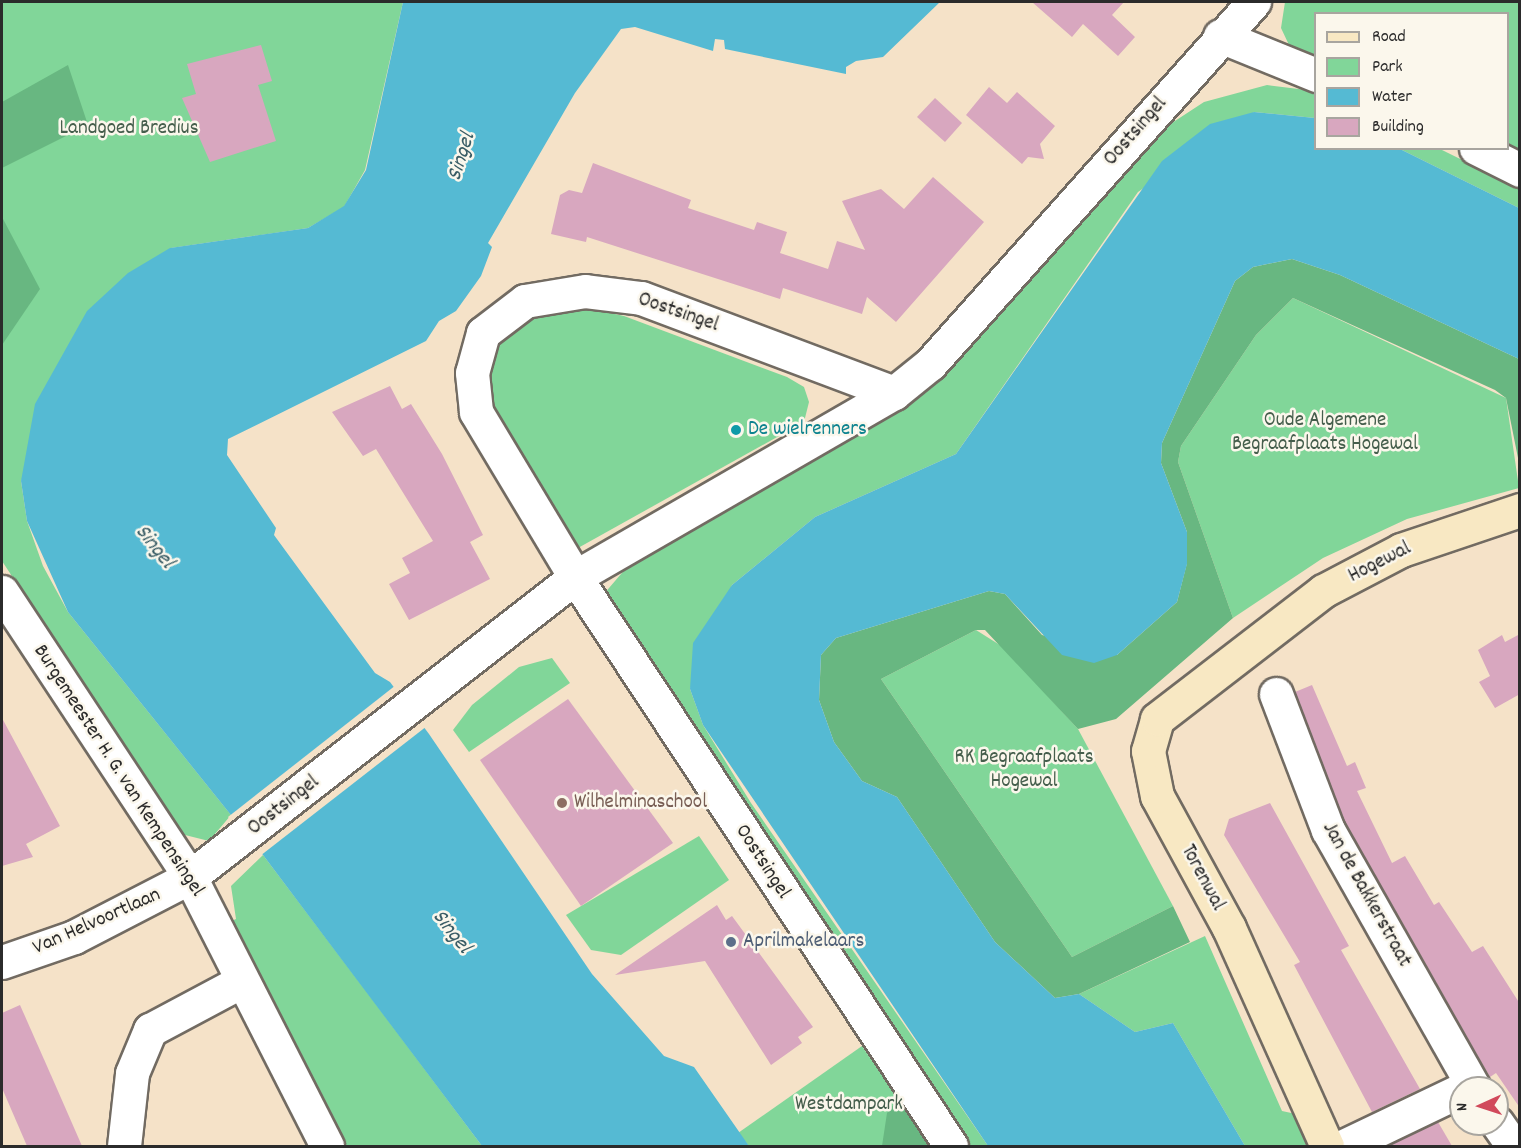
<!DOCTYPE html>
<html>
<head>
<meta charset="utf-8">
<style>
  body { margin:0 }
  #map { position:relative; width:1521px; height:1148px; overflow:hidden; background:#f5e2c8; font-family:Dekko,sans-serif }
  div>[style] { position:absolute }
  .green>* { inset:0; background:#81d699 }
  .forest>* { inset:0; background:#68b781 }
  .water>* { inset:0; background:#55bad3 }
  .pier>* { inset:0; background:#f5e2c8 }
  .building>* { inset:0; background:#d8a7bf }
  .roads { filter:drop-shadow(2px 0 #726b62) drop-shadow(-2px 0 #726b62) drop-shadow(0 2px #726b62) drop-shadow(0 -2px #726b62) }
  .street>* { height:33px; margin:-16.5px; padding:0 16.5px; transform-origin:16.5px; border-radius:16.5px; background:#fff }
  .secondary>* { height:33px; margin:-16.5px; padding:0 16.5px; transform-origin:16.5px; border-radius:16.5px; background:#f8e8c3 }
  .dots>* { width:16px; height:16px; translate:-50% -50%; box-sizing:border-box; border:3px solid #fbf7ec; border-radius:50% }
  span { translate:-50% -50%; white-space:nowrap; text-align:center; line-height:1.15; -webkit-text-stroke:5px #fbf7ec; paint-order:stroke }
  .park-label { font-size:21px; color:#455e4c }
  .street-label { font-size:21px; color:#2b2b2b }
  .culture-label { font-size:21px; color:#0d838f }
  .left { translate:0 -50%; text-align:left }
  .education-label { font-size:21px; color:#785e54 }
  .service-label { font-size:21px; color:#4e5e75 }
  .water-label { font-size:22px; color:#3a5d66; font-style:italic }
  .frame { position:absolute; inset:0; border:3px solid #2b2b2b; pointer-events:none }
  .legend { position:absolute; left:1314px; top:12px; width:195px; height:138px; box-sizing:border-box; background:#fbf7ec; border:2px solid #a8a59f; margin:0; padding:8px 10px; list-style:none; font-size:18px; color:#2b2b2b }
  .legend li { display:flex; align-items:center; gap:12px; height:30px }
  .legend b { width:30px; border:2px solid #a8a59f }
  .north { position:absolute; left:1449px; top:1076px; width:60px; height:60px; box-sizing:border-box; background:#fbf7ec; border:2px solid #a8a59f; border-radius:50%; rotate:267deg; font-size:16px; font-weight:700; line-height:24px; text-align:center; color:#2b2b2b }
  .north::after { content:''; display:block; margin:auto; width:21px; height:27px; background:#d1495b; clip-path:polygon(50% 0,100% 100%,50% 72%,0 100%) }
</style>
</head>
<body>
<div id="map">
  <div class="green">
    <div style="clip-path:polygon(2px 2px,403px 2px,365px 170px,344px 207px,308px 228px,171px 248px,21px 481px,27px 521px,43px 566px,68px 612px,231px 815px,209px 841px,181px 834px,2px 561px)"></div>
    <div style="clip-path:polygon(1285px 2px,1519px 2px,1519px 157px,1508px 148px,1508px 14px,1316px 14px,1315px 61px,1289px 45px,1281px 28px)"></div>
    <div style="clip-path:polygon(1267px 85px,1315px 91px,1315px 118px,1254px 112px,1138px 192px,956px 454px,815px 517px,732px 585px,690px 689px,703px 725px,751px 803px,988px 1146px,960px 1146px,603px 595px,627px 567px,901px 409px,1152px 136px,1204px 102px)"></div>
    <div style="clip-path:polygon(1400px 149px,1440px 149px,1519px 188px,1519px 208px)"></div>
    <div style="clip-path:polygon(1293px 298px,1506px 398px,1519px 488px,1407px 519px,1323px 558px,1233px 618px,1178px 462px,1181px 446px,1256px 335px)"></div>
    <div style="clip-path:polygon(582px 307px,624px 316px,787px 377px,804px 387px,809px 402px,804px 422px,578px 548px,563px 546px,493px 411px,485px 374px,489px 354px,516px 322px,542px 309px)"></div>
    <div style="clip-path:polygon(976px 630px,1003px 647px,1078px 729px,1173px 906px,1072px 957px,881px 679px)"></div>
    <div style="clip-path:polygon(552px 658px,570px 683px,469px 752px,453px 730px,472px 705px,519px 667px)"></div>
    <div style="clip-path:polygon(699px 836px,729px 880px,621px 955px,591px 950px,566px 915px)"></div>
    <div style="clip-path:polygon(263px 855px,375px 1003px,482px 1146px,344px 1146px,227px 923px,236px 919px,231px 886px)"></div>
    <div style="clip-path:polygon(1205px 936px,1282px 1111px,1296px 1114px,1307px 1146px,1245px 1146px,1173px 1023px,1135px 1032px,1079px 994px)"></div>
    <div style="clip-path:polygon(862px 1046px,931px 1146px,749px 1146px,738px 1133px)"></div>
  </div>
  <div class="forest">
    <div style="clip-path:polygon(68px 65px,88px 125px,2px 168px,2px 102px)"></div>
    <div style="clip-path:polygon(2px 217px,40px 289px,2px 345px)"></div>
    <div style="clip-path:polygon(1292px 259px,1340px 275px,1519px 359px,1519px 463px,1506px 398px,1495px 390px,1293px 298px,1256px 335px,1181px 446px,1178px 462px,1233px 618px,1116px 719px,1078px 729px,985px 630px,976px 630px,881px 679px,1072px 957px,1173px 906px,1190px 942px,1079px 994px,1055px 998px,995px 942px,897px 797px,862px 781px,834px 742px,819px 700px,821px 655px,836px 638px,989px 591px,1005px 594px,1042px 635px,1117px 655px,1177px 602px,1187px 563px,1187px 532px,1161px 463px,1162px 443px,1235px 281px,1253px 267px)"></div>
    <div style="clip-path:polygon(898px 1099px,931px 1146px,882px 1146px,887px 1113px)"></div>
  </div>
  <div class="water">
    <div style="clip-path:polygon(403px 2px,940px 2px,883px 57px,856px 61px,846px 67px,846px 74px,725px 49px,724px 40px,715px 39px,713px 51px,635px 27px,621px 29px,575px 93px,488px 243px,492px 247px,481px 276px,456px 311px,439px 321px,426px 341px,228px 439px,227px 455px,276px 528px,274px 535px,375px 673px,390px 682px,429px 734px,592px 974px,664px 1056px,694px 1067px,749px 1146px,482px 1146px,263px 855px,68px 612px,27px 521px,21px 481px,35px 404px,87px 311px,128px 273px,170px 248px,308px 228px,344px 206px,366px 170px)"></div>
    <div style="clip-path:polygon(1254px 112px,1315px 118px,1316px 148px,1400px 149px,1519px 208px,1519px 359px,1340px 275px,1292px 259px,1253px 267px,1235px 281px,1162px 443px,1161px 463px,1187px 532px,1187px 564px,1177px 602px,1117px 655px,1094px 663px,1062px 655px,1005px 594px,989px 591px,836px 638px,821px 655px,819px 700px,834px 742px,862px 781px,897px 797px,995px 942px,1055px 998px,1079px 994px,1135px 1032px,1173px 1023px,1245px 1146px,988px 1146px,703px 725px,690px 689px,693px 643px,732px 585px,815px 517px,956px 454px,1162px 161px,1210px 124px)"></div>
  </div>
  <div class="pier">
    <div style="clip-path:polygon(396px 685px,427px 726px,260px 856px,228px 817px)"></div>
  </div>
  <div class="building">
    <div style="clip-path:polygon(1032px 2px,1124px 2px,1112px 15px,1135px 37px,1118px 56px,1083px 24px,1072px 37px)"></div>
    <div style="clip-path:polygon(261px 45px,272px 81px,258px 85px,276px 141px,210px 162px,182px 98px,196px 94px,187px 64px)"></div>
    <div style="clip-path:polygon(989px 87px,1007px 103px,1017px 92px,1055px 126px,1040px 144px,1044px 159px,1028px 157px,1022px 164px,966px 115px)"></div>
    <div style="clip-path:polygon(935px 98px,962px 123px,945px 142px,917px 117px)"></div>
    <div style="clip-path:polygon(593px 163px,691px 200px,688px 208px,754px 230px,757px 222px,787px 232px,780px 253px,828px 269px,837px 241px,865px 250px,842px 201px,881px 189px,904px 209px,933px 177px,984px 222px,896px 322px,867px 297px,862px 314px,783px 288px,780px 299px,587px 237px,586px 242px,551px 234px,560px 195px,569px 190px,582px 193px)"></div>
    <div style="clip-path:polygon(390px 386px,402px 409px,411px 404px,442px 454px,483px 535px,470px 542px,490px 579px,409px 620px,389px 584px,410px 573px,402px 558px,433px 541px,376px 449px,363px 456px,332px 412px)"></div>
    <div style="clip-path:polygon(1520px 634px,1520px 694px,1495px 708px,1479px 682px,1490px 676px,1478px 650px,1502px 635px,1505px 642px)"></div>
    <div style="clip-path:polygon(1312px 685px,1347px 766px,1355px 762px,1366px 788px,1357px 791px,1392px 863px,1405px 856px,1434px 905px,1439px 902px,1472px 952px,1483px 946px,1520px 1004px,1520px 1108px,1496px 1073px,1490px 1077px,1480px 1060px,1345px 822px,1295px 692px)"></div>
    <div style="clip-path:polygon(568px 699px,673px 843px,581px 906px,480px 760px)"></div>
    <div style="clip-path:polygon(2px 718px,60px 826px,26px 844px,33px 857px,2px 866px)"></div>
    <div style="clip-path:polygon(1270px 803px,1349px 946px,1341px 950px,1420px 1089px,1372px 1112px,1294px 965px,1300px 962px,1224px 835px,1229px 819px)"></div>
    <div style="clip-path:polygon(717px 905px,726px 920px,732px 916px,813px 1027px,798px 1037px,802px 1043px,771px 1065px,705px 961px,615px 975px)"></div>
    <div style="clip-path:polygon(20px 1005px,54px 1082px,82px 1146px,27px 1146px,8px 1102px,2px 1088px,2px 1013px)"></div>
    <div style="clip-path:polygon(1438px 1122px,1452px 1146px,1390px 1145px)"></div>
  </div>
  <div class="roads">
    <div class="street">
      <div style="left:1220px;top:36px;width:104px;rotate:22.1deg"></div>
      <div style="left:1476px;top:148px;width:49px;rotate:26.6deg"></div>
      <div style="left:894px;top:393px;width:270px;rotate:-159.4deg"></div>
      <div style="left:641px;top:298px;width:56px;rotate:-172.9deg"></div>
      <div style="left:585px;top:291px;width:61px;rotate:170.5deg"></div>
      <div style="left:525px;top:301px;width:53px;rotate:142.7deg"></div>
      <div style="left:483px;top:333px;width:41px;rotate:105.4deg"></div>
      <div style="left:472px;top:373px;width:39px;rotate:84deg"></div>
      <div style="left:476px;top:412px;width:192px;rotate:59deg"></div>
      <div style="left:575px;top:577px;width:682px;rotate:56.54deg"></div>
      <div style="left:2px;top:592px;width:341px;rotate:56.6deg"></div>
      <div style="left:190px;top:877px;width:302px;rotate:63deg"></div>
      <div style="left:1276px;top:694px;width:146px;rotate:69.1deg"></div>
      <div style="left:1328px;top:830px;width:296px;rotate:60.5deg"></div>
      <div style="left:2px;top:962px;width:76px;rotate:-19.1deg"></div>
      <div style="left:74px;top:937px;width:131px;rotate:-27.3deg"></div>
      <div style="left:190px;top:877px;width:488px;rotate:-37.9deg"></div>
      <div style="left:575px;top:577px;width:368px;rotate:-30deg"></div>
      <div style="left:894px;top:393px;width:46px;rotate:-38.9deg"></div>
      <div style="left:930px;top:364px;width:486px;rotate:-48.2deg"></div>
      <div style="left:1497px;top:1123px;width:28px;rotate:55deg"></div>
      <div style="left:124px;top:1146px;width:73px;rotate:-83.7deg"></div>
      <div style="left:132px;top:1073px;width:47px;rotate:-67.3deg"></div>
      <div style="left:150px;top:1030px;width:102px;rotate:-28.1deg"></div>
      <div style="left:1344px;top:1146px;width:130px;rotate:-25.6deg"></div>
    </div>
    <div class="secondary">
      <div style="left:1327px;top:1146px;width:239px;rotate:-114.2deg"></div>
      <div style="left:1229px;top:928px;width:150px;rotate:-118.6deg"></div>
      <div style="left:1157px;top:796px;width:46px;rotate:-101.3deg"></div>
      <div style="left:1148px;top:751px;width:33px;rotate:-74deg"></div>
      <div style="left:1157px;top:719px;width:210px;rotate:-37.6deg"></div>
      <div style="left:1323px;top:591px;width:88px;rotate:-27.7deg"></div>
      <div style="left:1401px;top:550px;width:126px;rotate:-18.6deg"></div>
    </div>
  </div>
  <div class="dots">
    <div style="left:736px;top:430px;background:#0f9aa8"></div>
    <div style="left:562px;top:803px;background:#8d6e63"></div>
    <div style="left:731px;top:942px;background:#5c6f8a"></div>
  </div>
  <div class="park-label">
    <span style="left:129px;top:129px">Landgoed Bredius</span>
    <span style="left:1325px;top:433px">Oude Algemene<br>Begraafplaats Hogewal</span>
    <span style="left:1024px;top:770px">RK Begraafplaats<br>Hogewal</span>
    <span style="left:849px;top:1105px">Westdampark</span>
  </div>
  <div class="street-label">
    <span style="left:1136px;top:132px;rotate:-49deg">Oostsingel</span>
    <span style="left:678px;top:313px;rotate:19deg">Oostsingel</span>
    <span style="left:1380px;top:563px;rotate:-27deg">Hogewal</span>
    <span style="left:118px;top:771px;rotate:57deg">Burgemeester H. G. van Kempensingel</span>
    <span style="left:284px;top:806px;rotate:-38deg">Oostsingel</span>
    <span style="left:762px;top:862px;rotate:57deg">Oostsingel</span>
    <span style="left:1202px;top:878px;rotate:62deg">Torenwal</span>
    <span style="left:1366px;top:895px;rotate:61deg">Jan de Bakkerstraat</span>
    <span style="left:97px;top:922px;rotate:-24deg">Van Helvoortlaan</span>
  </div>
  <div class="culture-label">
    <span class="left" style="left:748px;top:430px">De wielrenners</span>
  </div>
  <div class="education-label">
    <span class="left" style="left:574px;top:803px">Wilhelminaschool</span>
  </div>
  <div class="service-label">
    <span class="left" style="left:743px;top:942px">Aprilmakelaars</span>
  </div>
  <div class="water-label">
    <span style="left:462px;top:157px;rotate:-72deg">Singel</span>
    <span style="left:154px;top:547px;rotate:52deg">Singel</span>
    <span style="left:451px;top:932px;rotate:52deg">Singel</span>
  </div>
  <div class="frame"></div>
  <ul class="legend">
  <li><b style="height:8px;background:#f8e8c3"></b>Road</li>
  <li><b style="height:16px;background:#81d699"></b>Park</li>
  <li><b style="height:16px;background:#55bad3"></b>Water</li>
  <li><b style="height:16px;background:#d8a7bf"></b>Building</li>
  </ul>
  <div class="north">N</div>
</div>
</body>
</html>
